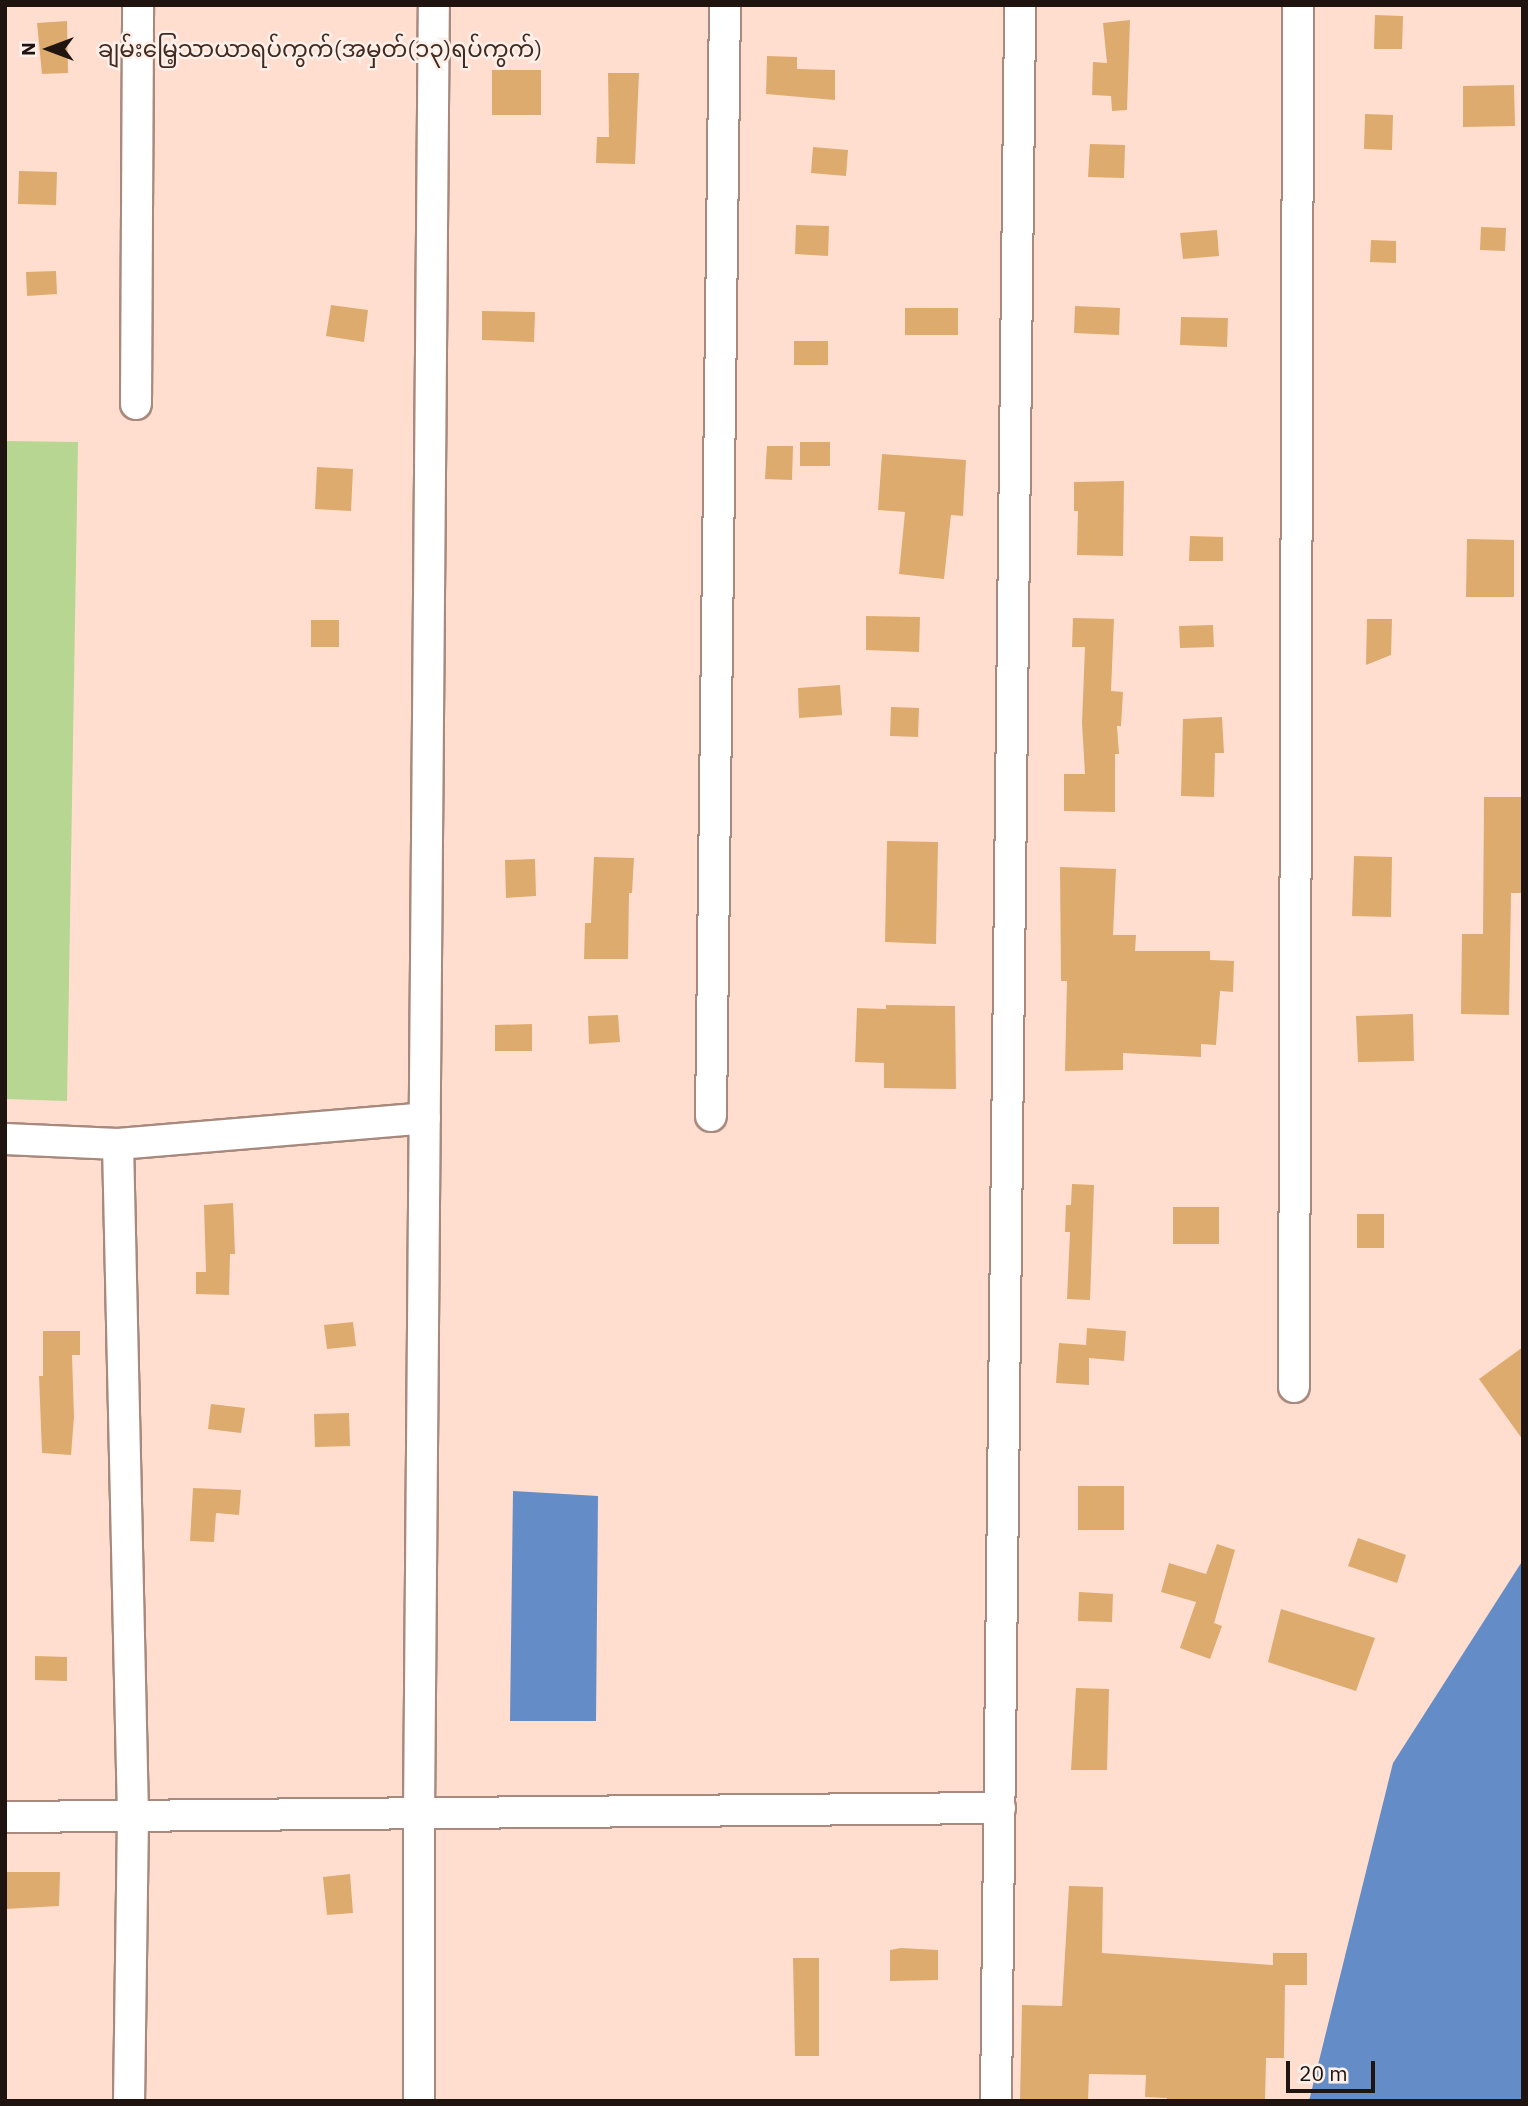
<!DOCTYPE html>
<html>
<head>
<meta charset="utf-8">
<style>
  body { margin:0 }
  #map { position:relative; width:1528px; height:2106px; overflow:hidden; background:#ffded0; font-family:"IBM Plex Sans","Noto Sans Myanmar",sans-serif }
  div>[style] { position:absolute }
  .green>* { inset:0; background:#b7d692 }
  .water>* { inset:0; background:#648cc6 }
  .building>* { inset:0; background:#deab6e }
  .roads { filter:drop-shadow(2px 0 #a7897d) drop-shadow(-2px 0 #a7897d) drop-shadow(0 2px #a7897d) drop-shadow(0 -2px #a7897d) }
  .minor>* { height:30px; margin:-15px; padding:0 15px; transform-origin:15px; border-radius:15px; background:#fff }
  span { translate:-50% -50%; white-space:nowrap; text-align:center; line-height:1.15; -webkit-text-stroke:5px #fdf0ea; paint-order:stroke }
  .quarter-label { font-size:23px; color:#432a20 }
  .frame { position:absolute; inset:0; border:7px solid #1f140f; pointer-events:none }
  .north { position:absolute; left:14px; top:14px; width:70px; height:70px; -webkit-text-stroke:5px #fdf0ea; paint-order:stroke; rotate:270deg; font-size:19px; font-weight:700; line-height:28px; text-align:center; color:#1f140f }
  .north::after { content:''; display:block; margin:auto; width:24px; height:32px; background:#1f140f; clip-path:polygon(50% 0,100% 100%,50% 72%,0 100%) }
  .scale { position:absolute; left:1286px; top:2061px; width:89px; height:32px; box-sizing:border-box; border:4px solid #1f140f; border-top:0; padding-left:9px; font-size:21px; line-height:24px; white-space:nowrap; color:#1f140f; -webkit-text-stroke:5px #fdf0ea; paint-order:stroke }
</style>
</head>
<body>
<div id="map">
  <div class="green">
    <div style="clip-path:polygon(5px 441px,78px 442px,67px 1101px,5px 1099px)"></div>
  </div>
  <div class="water">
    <div style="clip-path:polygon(513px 1491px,598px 1496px,596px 1721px,510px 1721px)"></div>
    <div style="clip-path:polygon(1523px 1560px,1523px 2101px,1309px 2101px,1393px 1763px)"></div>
  </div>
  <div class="building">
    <div style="clip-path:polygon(1375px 15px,1403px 16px,1402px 49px,1374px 49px)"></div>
    <div style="clip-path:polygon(1130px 20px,1127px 110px,1112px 111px,1111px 96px,1092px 95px,1093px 62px,1107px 63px,1103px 23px)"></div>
    <div style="clip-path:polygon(67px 21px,68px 73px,42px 74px,37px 23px)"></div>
    <div style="clip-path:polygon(767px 56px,797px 57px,797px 69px,835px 70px,835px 100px,766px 94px)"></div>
    <div style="clip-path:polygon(492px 70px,541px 70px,541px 115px,492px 115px)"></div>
    <div style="clip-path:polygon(608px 73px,639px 73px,635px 164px,596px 163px,597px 137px,609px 137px)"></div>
    <div style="clip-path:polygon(1514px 85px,1515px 126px,1463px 127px,1463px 86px)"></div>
    <div style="clip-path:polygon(1365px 114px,1393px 115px,1392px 150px,1364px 149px)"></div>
    <div style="clip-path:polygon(1090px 144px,1125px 145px,1124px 178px,1088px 177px)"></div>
    <div style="clip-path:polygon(813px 147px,848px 150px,846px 176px,811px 173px)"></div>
    <div style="clip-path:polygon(19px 171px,57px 172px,56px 205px,18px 204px)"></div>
    <div style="clip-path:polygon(796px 225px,829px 226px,828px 256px,795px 254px)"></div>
    <div style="clip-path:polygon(1481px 227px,1506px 228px,1505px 251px,1480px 250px)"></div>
    <div style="clip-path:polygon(1217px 230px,1219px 256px,1183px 259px,1180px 233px)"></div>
    <div style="clip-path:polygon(1371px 240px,1396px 241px,1396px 263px,1370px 262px)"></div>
    <div style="clip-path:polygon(56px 271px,57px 294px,27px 296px,26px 272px)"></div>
    <div style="clip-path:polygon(331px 305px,368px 310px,364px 342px,326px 336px)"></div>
    <div style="clip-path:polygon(1075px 306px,1120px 308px,1119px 335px,1074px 333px)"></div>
    <div style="clip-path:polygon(905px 308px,958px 308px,958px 335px,905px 335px)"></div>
    <div style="clip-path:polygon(482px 311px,535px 312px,534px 342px,482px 340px)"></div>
    <div style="clip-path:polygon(1181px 317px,1228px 318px,1227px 347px,1180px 345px)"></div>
    <div style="clip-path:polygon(794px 341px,828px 341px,828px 365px,794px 365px)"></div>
    <div style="clip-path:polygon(800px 442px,830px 442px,830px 466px,800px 466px)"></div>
    <div style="clip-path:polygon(767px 446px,793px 446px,792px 480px,765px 479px)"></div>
    <div style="clip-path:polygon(882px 454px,966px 460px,963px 516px,951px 515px,944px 579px,899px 574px,905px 512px,878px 510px)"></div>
    <div style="clip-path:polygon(317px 467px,353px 469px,351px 511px,315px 509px)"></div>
    <div style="clip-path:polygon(1124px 481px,1123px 556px,1077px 555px,1078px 511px,1074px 511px,1074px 482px)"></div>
    <div style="clip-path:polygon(1190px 536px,1223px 537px,1223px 561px,1189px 561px)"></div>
    <div style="clip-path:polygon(1467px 539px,1514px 540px,1514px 597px,1466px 597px)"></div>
    <div style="clip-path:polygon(866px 616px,920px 617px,919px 652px,866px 650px)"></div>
    <div style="clip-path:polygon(1073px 618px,1114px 619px,1111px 691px,1123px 692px,1121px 726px,1117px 726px,1119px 754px,1115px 754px,1115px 812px,1064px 811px,1064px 774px,1085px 774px,1082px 723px,1085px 647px,1072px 647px)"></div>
    <div style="clip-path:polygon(1367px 619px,1392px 619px,1391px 655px,1366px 665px)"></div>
    <div style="clip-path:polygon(311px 620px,339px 620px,339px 647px,311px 647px)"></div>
    <div style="clip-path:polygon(1213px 625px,1214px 647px,1180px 648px,1179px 626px)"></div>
    <div style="clip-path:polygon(840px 685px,842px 715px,799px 718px,798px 688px)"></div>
    <div style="clip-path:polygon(891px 707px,919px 708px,918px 737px,890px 736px)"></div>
    <div style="clip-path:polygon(1222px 717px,1224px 753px,1215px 753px,1214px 797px,1181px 796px,1183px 719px)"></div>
    <div style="clip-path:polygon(1484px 797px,1523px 797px,1523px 893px,1511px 893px,1509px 1015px,1461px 1014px,1462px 934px,1483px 934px)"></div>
    <div style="clip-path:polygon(887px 841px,938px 842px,936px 944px,885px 942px)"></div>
    <div style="clip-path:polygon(1354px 856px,1392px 857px,1391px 917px,1352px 916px)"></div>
    <div style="clip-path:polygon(594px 857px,634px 858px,632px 893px,629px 893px,628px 959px,584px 959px,585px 923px,591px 923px)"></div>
    <div style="clip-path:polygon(535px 859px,536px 896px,506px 898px,505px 860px)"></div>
    <div style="clip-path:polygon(1060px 867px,1116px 869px,1113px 935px,1136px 935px,1135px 951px,1210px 951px,1210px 960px,1234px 961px,1233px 992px,1220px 991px,1216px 1045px,1201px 1044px,1201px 1057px,1123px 1053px,1123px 1070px,1065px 1071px,1067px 981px,1061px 981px)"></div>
    <div style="clip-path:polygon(886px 1005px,955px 1006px,956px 1089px,884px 1088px,884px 1063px,855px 1062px,857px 1008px,886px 1009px)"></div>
    <div style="clip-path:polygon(1413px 1014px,1414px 1061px,1358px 1062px,1356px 1016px)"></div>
    <div style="clip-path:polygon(618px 1015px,620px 1042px,589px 1044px,588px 1016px)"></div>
    <div style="clip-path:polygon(532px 1024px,532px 1051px,495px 1051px,495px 1025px)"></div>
    <div style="clip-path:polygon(1072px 1184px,1094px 1185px,1090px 1300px,1067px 1299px,1070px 1232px,1065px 1232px,1066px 1205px,1071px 1205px)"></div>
    <div style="clip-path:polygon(233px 1203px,235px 1254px,230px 1254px,229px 1295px,196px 1294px,196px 1272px,206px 1272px,204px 1205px)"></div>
    <div style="clip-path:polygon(1173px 1207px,1219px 1207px,1219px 1244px,1173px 1244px)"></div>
    <div style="clip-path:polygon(1357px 1214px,1384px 1214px,1384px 1248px,1357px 1248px)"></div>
    <div style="clip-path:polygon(353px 1322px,356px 1346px,327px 1349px,324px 1325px)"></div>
    <div style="clip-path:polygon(1087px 1328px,1126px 1331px,1124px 1361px,1089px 1358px,1089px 1385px,1056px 1383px,1059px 1343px,1086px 1345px)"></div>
    <div style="clip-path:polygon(43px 1331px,80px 1331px,80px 1355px,72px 1355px,74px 1417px,71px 1455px,42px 1453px,39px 1376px,43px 1376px)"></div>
    <div style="clip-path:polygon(1523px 1347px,1523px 1440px,1479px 1379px)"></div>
    <div style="clip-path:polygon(211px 1404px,245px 1408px,241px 1433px,208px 1429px)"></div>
    <div style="clip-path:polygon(349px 1413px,350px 1446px,315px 1447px,314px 1414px)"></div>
    <div style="clip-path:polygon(1078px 1486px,1124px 1486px,1124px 1530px,1078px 1530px)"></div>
    <div style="clip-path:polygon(193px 1488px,241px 1490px,239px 1515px,216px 1513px,214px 1542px,190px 1541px)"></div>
    <div style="clip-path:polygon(1358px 1538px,1406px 1555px,1397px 1583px,1348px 1566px)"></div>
    <div style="clip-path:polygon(1217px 1544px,1235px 1550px,1214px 1623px,1222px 1626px,1210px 1659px,1180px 1648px,1196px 1602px,1161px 1592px,1169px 1563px,1206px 1574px)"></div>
    <div style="clip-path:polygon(1079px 1592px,1113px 1594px,1112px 1622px,1078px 1621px)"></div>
    <div style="clip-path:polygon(1281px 1609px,1375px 1638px,1356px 1691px,1268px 1662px)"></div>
    <div style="clip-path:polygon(35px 1656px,67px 1657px,67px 1681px,35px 1680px)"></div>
    <div style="clip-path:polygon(1076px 1688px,1109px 1689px,1107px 1770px,1071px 1770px)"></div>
    <div style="clip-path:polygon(5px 1872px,60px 1872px,59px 1906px,5px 1909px)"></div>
    <div style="clip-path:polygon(350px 1874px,353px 1913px,327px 1915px,323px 1877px)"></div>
    <div style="clip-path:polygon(1069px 1886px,1103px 1887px,1102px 1953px,1273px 1965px,1273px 1953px,1307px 1953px,1307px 1985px,1285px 1985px,1284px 2058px,1266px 2058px,1265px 2101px,1167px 2101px,1167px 2098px,1145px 2097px,1146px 2075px,1089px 2074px,1088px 2101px,1020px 2101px,1022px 2005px,1062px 2006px)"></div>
    <div style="clip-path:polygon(901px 1948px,938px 1950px,938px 1980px,890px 1981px,890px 1950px)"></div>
    <div style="clip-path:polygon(793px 1958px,819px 1958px,819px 2056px,795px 2056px)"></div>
  </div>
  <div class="roads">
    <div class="minor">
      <div style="left:136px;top:404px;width:399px;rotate:-89.7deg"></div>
      <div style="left:711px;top:1116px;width:1111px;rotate:-89.28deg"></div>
      <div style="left:5px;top:1139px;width:113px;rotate:2.5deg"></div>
      <div style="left:118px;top:1144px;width:308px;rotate:-4.8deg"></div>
      <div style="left:118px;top:1144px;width:673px;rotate:88.72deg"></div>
      <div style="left:133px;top:1817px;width:284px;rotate:90.8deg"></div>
      <div style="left:1294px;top:1387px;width:1382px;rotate:-89.83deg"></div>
      <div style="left:5px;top:1817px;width:995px;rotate:-0.52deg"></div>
      <div style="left:419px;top:2101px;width:286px;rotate:-90deg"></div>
      <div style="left:419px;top:1815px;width:1810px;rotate:-89.53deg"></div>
      <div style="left:996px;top:2101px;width:2096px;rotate:-89.34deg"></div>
    </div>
  </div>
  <div class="quarter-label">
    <span style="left:320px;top:48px">ချမ်းမြေ့သာယာရပ်ကွက်(အမှတ်(၁၃)ရပ်ကွက်)</span>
  </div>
  <div class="frame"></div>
  <div class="north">N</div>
  <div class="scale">20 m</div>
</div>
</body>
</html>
